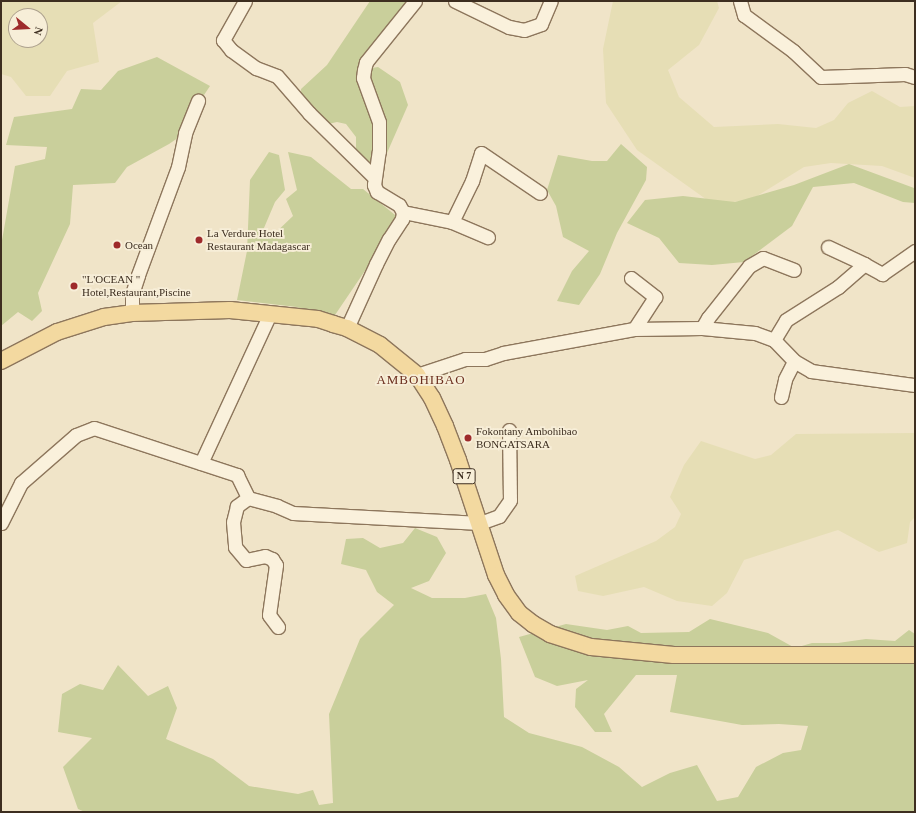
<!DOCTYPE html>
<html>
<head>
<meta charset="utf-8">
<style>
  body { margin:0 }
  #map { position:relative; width:916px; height:813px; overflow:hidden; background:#f0e4c8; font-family:Georgia,serif }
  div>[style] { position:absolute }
  .farmland>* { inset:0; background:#e6deb5 }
  .green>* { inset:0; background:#c9cf9b }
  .roads { filter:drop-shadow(1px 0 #8d765c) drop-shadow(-1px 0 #8d765c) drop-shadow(0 1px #8d765c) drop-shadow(0 -1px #8d765c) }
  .minor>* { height:13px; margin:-6.5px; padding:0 6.5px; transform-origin:6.5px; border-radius:6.5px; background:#faf1dc }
  .major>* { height:16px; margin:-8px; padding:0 8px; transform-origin:8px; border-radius:8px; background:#f3d9a0 }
  .dots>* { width:11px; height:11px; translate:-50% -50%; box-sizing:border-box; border:2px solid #f7eed8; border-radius:50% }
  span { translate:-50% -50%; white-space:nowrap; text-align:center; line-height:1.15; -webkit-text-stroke:3.5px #f7eed8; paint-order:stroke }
  .shield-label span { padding:1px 3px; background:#f7eed8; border:1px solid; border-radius:3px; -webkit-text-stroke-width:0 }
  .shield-label { font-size:10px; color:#3d2e20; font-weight:700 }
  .poi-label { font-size:11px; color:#3d2e20 }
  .left { translate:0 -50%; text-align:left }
  .quarter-label { font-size:13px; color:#6b2e1e; letter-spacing:1px }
  .frame { position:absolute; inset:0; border:2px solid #3d2e20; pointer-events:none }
  .north { position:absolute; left:8px; top:8px; width:40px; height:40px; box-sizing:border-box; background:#f7eed8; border:1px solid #ada18e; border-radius:50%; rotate:108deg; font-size:11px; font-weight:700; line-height:16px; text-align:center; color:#3d2e20 }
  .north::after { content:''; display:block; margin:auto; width:14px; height:18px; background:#9e2a2b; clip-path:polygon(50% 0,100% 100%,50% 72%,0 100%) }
</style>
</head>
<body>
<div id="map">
  <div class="farmland">
    <div style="clip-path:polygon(evenodd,1px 1px,122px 1px,93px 23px,99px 62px,67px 71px,50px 96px,26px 96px,11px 77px,1px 74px,1px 1px,16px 16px,40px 16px,40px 40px,16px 40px,16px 16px)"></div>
    <div style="clip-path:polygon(613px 1px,717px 1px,719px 8px,699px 45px,668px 70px,679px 97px,714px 127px,778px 124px,816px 128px,834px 120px,848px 103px,872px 91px,900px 107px,915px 106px,915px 178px,882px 166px,831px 163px,804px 167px,754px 198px,734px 202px,710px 202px,637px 150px,606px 103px,603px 49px)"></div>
    <div style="clip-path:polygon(915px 433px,915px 517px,910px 522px,907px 543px,879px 552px,838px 530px,744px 560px,727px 593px,712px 606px,677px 601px,644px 587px,603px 596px,578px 591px,575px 576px,656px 541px,675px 527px,681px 514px,670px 497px,684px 465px,701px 441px,755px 459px,771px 455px,796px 434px)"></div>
  </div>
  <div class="green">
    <div style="clip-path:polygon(370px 1px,418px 1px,360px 70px,378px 67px,400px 82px,408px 105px,387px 153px,364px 171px,356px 155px,356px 137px,346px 124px,337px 122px,328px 124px,302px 109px,301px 89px,327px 65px)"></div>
    <div style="clip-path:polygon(157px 57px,210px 86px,196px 107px,185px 133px,169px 144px,127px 167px,115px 183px,73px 185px,70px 224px,38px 293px,42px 311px,32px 321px,18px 312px,1px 326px,1px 246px,15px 166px,45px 159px,47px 147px,6px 145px,14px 117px,72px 109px,81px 89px,101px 90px,118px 71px)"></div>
    <div style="clip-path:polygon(621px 144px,647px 167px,646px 180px,617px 233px,600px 274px,579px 305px,557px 301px,572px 271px,589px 251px,563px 237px,556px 206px,547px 190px,558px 155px,592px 161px,607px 161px)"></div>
    <div style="clip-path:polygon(269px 152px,279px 155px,285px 190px,275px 202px,261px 235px,271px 237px,293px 216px,286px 199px,297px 190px,288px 152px,311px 157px,351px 189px,363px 189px,400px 219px,335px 315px,314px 315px,297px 307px,237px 300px,247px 251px,250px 180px)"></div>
    <div style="clip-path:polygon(849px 164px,914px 188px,915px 203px,903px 202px,854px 183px,813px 187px,792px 226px,744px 262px,712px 265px,679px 263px,659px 238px,627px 223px,645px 200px,683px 196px,735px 202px,794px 185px)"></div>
    <div style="clip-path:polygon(415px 528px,437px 537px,446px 553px,429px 581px,411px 588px,432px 598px,465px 598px,486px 594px,496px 618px,501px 659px,504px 717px,529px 733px,582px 747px,619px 767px,642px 787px,670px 773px,697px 765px,717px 801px,738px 797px,756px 767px,783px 753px,801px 750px,808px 726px,779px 724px,742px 725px,670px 712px,677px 675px,636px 675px,604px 714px,612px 732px,595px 732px,575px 707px,576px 689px,588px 680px,557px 686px,535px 677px,519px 637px,566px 624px,607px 630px,628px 626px,641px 633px,689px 632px,710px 619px,768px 633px,795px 648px,812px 643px,838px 643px,866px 639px,895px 641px,909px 630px,915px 634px,915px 812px,85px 812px,78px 809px,63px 767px,92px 738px,58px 732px,62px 694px,80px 684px,103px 690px,118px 665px,148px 696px,168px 686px,177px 708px,166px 739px,213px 759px,249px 786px,298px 794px,313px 790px,319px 805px,333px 803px,329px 714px,360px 639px,394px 605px,377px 592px,366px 570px,341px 564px,346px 539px,363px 538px,380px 548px,403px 543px)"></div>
  </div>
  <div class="roads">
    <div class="minor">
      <div style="left:245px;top:1px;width:45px;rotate:119.4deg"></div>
      <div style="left:223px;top:40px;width:13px;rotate:51deg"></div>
      <div style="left:231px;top:50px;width:31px;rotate:36deg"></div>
      <div style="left:256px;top:68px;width:22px;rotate:21deg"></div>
      <div style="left:277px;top:76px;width:49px;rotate:49.1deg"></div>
      <div style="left:309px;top:113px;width:91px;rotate:44.6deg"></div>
      <div style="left:455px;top:1px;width:60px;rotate:25.7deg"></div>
      <div style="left:509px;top:27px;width:15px;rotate:11deg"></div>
      <div style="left:524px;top:30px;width:18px;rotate:-19deg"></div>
      <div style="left:541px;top:24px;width:25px;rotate:-67deg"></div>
      <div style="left:740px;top:1px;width:15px;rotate:74deg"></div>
      <div style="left:744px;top:15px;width:61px;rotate:36.3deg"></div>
      <div style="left:793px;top:51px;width:38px;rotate:43deg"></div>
      <div style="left:821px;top:77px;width:84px;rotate:-2deg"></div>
      <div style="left:905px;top:74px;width:10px;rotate:17deg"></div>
      <div style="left:403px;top:212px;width:50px;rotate:11.5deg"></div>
      <div style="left:452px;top:222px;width:39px;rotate:23deg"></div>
      <div style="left:452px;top:222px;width:46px;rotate:-64deg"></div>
      <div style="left:472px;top:181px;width:29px;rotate:-72deg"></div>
      <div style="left:481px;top:153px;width:71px;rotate:34.1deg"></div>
      <div style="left:828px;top:247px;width:40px;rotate:25deg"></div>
      <div style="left:631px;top:278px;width:31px;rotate:38deg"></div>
      <div style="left:655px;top:297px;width:38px;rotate:123deg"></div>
      <div style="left:132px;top:313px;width:19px;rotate:-90deg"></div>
      <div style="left:132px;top:294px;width:20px;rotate:-72deg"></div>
      <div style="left:138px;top:275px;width:115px;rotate:-69.7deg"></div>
      <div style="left:178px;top:167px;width:35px;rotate:-78deg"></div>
      <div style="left:185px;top:133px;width:35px;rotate:-68deg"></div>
      <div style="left:347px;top:328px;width:70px;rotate:-65.6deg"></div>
      <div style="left:376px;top:264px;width:28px;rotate:-63deg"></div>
      <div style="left:389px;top:239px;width:24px;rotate:-57deg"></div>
      <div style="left:402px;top:219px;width:7px;rotate:-82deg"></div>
      <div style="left:403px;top:212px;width:8px;rotate:-120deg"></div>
      <div style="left:399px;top:205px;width:26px;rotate:-149deg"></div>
      <div style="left:377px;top:192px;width:8px;rotate:-113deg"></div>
      <div style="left:374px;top:185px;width:34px;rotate:-82deg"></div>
      <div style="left:379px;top:151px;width:29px;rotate:-90deg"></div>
      <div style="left:379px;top:122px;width:47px;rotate:-110deg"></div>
      <div style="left:363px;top:78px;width:8px;rotate:-83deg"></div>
      <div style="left:364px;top:70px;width:8px;rotate:-76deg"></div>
      <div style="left:366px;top:62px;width:78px;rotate:-51.2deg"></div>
      <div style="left:702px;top:328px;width:12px;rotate:-59deg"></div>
      <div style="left:708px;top:318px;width:66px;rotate:-51.7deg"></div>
      <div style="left:749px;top:266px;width:16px;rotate:-30deg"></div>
      <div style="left:763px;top:258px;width:33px;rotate:21deg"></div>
      <div style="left:774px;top:340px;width:23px;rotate:-59deg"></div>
      <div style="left:786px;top:320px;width:62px;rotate:-32.4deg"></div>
      <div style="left:838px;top:287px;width:35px;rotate:-41deg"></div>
      <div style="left:864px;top:264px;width:21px;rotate:29deg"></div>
      <div style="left:882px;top:274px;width:40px;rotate:-34.9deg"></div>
      <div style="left:417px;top:375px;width:51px;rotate:-18.4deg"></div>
      <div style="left:465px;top:359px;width:20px"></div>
      <div style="left:485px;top:359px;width:19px;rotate:-18deg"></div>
      <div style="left:503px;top:353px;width:133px;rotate:-10.4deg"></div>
      <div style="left:634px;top:329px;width:68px;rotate:-0.8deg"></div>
      <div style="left:702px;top:328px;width:53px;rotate:5.4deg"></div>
      <div style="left:755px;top:333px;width:20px;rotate:20deg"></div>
      <div style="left:774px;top:340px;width:29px;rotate:46deg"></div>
      <div style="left:794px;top:361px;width:20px;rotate:30deg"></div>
      <div style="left:811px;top:371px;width:105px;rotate:7.7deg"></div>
      <div style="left:781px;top:397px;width:18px;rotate:-77deg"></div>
      <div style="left:785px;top:379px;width:20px;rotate:-63deg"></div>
      <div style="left:201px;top:463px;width:164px;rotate:-65.2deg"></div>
      <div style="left:248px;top:498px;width:14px;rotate:144deg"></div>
      <div style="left:237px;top:506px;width:16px;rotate:104deg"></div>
      <div style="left:233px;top:522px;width:25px;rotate:85deg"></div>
      <div style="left:235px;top:547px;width:17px;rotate:50deg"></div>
      <div style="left:246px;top:560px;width:19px;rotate:-12deg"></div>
      <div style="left:265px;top:556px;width:8px;rotate:23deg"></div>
      <div style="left:272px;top:559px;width:7px;rotate:56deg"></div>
      <div style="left:276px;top:565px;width:50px;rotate:98deg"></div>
      <div style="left:269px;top:615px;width:15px;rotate:53deg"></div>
      <div style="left:1px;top:523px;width:45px;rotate:-63.4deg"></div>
      <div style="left:21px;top:483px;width:73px;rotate:-41.1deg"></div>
      <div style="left:76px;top:435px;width:19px;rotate:-21deg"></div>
      <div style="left:94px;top:428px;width:151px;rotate:18.2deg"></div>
      <div style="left:237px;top:475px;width:25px;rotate:64deg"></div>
      <div style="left:248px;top:498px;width:30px;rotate:15deg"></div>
      <div style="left:277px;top:506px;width:17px;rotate:24deg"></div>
      <div style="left:293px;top:513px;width:187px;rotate:3.1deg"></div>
      <div style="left:480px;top:523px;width:20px;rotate:-20deg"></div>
      <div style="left:499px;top:516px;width:19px;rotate:-55deg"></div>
      <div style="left:510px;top:500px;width:70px;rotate:-90.8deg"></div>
    </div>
    <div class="major">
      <div style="left:1px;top:361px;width:63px;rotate:-27.4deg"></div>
      <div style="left:57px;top:332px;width:49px;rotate:-17.7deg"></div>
      <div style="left:104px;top:317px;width:28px;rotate:-8deg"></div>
      <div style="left:132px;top:313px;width:98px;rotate:-1.8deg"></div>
      <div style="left:230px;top:310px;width:88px;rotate:5.8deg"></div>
      <div style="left:318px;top:319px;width:16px;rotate:18deg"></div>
      <div style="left:333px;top:324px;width:15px;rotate:16deg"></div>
      <div style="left:347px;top:328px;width:37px;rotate:27deg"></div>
      <div style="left:380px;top:345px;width:48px;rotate:39deg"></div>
      <div style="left:417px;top:375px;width:27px;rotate:57deg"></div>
      <div style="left:432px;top:398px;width:31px;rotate:65deg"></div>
      <div style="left:445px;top:426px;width:36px;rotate:69deg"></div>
      <div style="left:458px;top:460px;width:121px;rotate:71.7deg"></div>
      <div style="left:496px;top:575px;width:22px;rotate:63deg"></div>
      <div style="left:506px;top:595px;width:22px;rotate:54deg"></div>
      <div style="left:519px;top:613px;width:18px;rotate:38deg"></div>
      <div style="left:533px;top:624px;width:20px;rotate:30deg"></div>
      <div style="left:550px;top:634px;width:43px;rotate:17.6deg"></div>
      <div style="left:591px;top:647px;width:83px;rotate:5.5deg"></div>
      <div style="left:674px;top:655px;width:241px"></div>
    </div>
  </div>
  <div class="dots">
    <div style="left:199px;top:240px;background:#9e2a2b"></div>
    <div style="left:117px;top:245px;background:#9e2a2b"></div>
    <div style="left:74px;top:286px;background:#9e2a2b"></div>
    <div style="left:468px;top:438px;background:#9e2a2b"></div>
  </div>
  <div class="shield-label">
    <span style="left:464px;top:476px">N 7</span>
  </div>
  <div class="poi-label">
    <span class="left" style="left:207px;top:240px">La Verdure Hotel<br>Restaurant Madagascar</span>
    <span class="left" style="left:125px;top:245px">Ocean</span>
    <span class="left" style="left:82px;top:286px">"L'OCEAN "<br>Hotel,Restaurant,Piscine</span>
    <span class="left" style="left:476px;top:438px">Fokontany Ambohibao<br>BONGATSARA</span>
  </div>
  <div class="quarter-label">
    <span style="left:421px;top:380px">AMBOHIBAO</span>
  </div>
  <div class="frame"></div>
  <div class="north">N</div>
</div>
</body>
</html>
